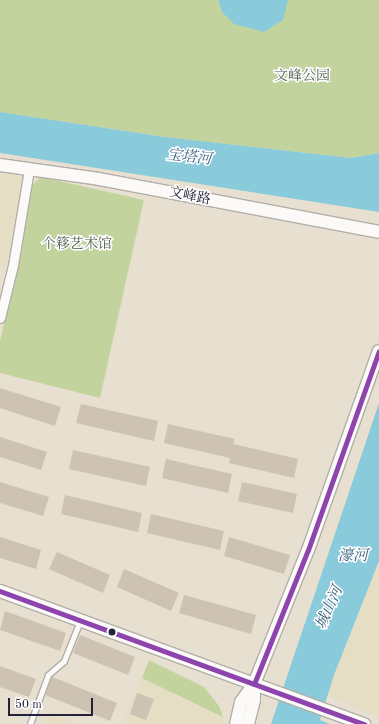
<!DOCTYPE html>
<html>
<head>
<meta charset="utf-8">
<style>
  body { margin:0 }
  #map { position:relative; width:379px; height:724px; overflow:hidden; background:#e7e0d1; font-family:"Old Standard TT","Noto Serif SC",serif }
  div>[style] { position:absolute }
  .built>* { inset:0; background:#e5ddc4 }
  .green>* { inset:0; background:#c3d39d }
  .water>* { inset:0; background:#89cadb }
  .building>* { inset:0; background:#cec2b2 }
  .roads { filter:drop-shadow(1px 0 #b2aea7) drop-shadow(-1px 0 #b2aea7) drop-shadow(0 1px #b2aea7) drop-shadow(0 -1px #b2aea7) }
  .lane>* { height:4.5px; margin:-2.25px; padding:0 2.25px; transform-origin:2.25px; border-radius:2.25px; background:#fbfaf8 }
  .street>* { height:9px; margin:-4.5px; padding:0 4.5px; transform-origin:4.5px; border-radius:4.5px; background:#fbfaf8 }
  .secondary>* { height:12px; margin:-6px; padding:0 6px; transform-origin:6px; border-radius:6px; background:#fbfaf8 }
  .bus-1>* { height:5px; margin:-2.5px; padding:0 2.5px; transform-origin:2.5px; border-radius:2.5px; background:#8e44ad }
  .dots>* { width:11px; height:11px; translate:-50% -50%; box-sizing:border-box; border:2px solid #fff; border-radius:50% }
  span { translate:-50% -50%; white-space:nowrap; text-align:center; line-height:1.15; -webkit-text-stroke:3px #fff; paint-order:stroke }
  .park-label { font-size:14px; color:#505c4f }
  .street-label { font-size:14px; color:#22223b }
  .water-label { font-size:15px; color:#3b617d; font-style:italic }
  .scale { position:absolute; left:8px; top:698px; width:85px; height:18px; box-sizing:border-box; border:2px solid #22223b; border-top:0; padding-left:5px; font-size:12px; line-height:14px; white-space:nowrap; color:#22223b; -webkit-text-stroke:3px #fff; paint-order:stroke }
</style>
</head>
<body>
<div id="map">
  <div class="built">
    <div style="clip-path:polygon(0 173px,22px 176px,6px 267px,0 266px)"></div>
    <div style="clip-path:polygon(379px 561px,379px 717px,328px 696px,334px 675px)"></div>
    <div style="clip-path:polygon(142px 678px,223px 717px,221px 724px,123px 724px)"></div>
    <div style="clip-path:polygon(48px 711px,76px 724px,43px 724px)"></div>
  </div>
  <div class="green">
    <div style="clip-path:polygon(0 0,379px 0,379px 153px,351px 158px,165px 137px,0 112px)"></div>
    <div style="clip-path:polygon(41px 177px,144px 200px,100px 398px,0 373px,0 342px,33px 184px)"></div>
    <div style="clip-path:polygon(149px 660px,204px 687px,219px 706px,223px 717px,142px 678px)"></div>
  </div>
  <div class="water">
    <div style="clip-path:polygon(218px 0,288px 0,283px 20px,264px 32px,234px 24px,222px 12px)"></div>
    <div style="clip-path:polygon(0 112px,165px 137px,351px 158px,379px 153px,379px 212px,0 153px)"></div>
    <div style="clip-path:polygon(379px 403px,379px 561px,334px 675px,320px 720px,330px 724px,271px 724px)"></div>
  </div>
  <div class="building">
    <div style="clip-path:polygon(0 388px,61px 407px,55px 426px,0 408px)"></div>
    <div style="clip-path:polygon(81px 404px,158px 421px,154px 441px,76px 423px)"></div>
    <div style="clip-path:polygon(168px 424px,235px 439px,233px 444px,298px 459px,294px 478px,229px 463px,230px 458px,164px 443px)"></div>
    <div style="clip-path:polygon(0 437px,47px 452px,41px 470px,0 457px)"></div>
    <div style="clip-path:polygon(73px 450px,150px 467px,146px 486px,69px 469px)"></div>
    <div style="clip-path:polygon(166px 459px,232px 474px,228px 493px,162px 478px)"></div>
    <div style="clip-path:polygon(0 482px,49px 497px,43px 516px,0 503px)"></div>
    <div style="clip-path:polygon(242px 482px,297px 494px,293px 513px,238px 501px)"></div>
    <div style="clip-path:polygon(65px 495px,142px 513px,138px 532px,61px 514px)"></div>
    <div style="clip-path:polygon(151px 514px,224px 531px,220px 550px,147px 533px)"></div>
    <div style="clip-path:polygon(0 537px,41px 550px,36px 569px,0 558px)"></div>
    <div style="clip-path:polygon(229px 537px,290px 555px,284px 574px,224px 556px)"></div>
    <div style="clip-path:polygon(57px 552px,110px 575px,103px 593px,49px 569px)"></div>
    <div style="clip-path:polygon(124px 569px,179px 593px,171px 611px,117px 587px)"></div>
    <div style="clip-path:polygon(184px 595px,256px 615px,251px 634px,179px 613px)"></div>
    <div style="clip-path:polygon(5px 611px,66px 633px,60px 651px,0 630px)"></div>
    <div style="clip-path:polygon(80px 635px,135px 657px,128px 675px,73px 653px)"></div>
    <div style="clip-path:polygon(0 666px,36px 679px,29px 697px,0 687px)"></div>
    <div style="clip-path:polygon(50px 676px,117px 703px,110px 721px,43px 694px)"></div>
    <div style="clip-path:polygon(137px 693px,154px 699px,146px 720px,130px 714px)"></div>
  </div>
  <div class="roads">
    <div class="lane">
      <div style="left:30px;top:724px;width:52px;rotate:-69.8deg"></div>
      <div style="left:48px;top:675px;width:21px;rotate:-41deg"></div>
      <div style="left:64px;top:661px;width:43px;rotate:-68.2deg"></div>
    </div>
    <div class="street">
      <div style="left:0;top:318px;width:55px;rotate:-76.2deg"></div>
      <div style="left:13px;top:265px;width:97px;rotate:-80.5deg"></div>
    </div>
    <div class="secondary">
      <div style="left:0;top:165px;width:100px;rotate:8deg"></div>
      <div style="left:99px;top:179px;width:285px;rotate:10.7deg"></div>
      <div style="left:0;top:591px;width:388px;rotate:20.1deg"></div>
      <div style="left:236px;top:724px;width:23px;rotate:-77deg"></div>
      <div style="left:241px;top:702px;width:22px;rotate:-54deg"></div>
      <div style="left:254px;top:684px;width:144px;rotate:-68.1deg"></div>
      <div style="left:308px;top:550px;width:211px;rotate:-70.4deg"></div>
      <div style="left:248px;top:724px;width:25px;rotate:-76deg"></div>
      <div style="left:254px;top:700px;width:16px;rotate:-90deg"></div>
    </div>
  </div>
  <div class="bus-1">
    <div style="left:0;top:591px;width:388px;rotate:20.1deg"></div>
    <div style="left:254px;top:684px;width:144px;rotate:-68.1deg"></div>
    <div style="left:308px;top:550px;width:211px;rotate:-70.4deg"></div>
  </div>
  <div class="dots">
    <div style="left:112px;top:632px;background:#22223b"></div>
  </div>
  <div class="park-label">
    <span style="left:302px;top:76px">文峰公园</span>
    <span style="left:77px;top:244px">个簃艺术馆</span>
  </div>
  <div class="street-label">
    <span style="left:190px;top:196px;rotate:11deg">文峰路</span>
  </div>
  <div class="water-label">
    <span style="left:189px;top:158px;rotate:6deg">宝塔河</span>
    <span style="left:353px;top:557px">濠河</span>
    <span style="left:330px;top:608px;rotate:-66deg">城山河</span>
  </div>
  <div class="scale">50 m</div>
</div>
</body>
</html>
